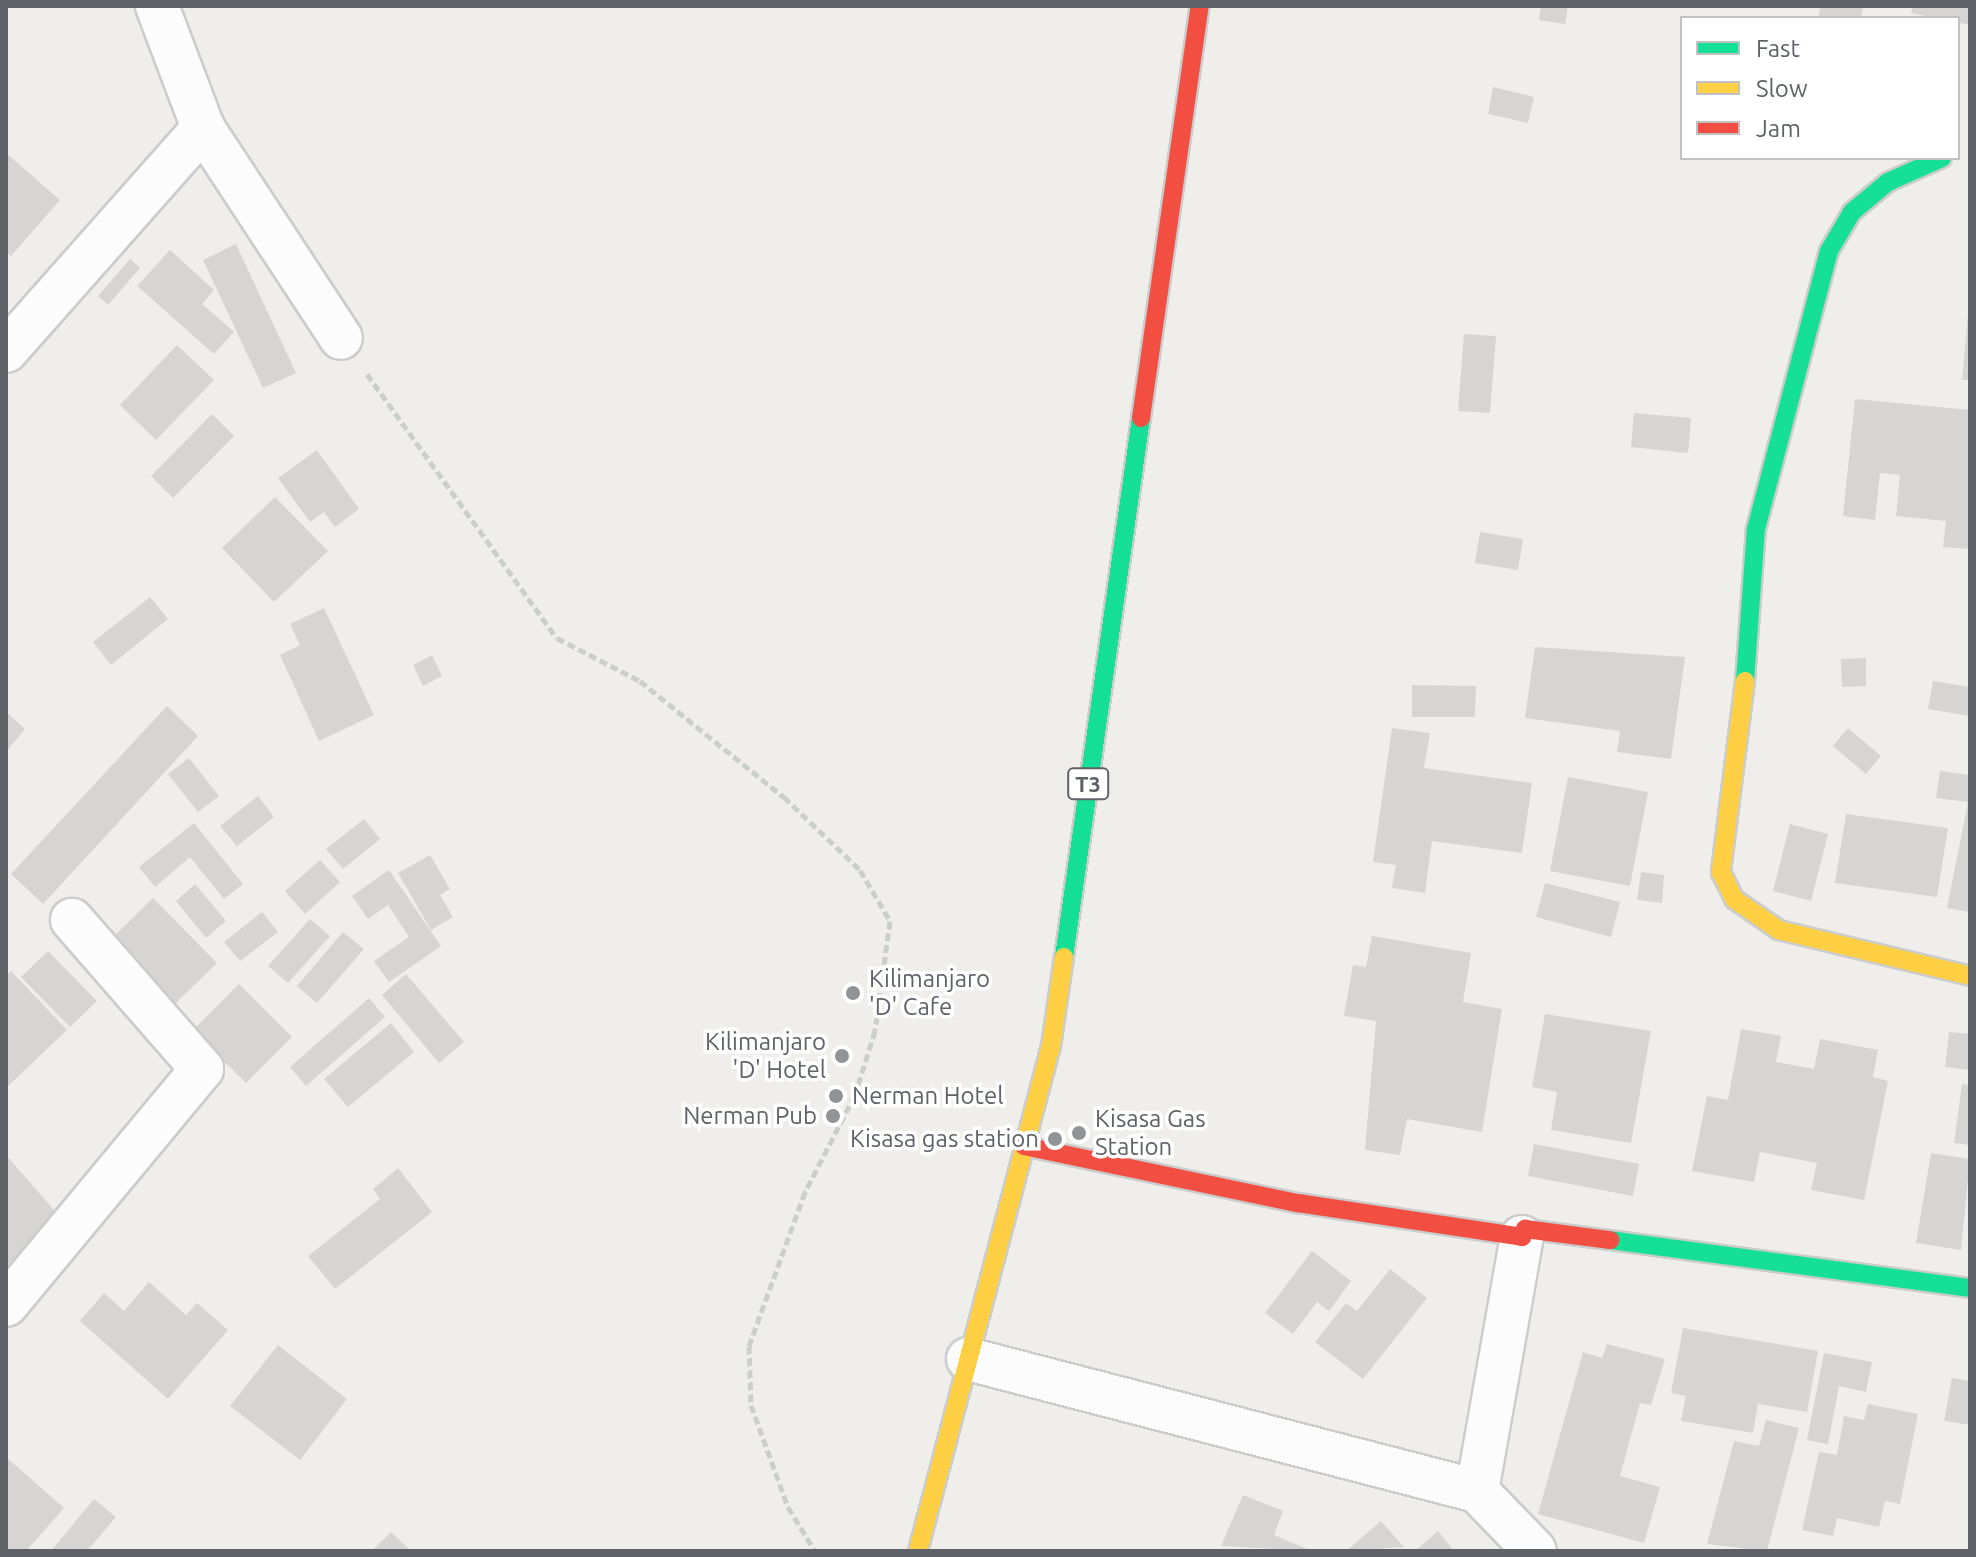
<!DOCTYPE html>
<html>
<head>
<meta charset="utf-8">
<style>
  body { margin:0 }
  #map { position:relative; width:1976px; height:1557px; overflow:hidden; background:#efeeea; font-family:Ubuntu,sans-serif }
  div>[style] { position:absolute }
  .building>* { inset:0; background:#d6d5d3 }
  .path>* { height:5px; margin-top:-2.5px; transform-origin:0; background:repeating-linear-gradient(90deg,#cacfcc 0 8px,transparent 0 12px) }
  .roads { filter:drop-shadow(2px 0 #cbcccc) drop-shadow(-2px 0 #cbcccc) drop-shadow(0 2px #cbcccc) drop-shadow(0 -2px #cbcccc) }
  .street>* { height:42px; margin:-21px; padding:0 21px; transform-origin:21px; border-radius:21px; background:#fdfcfc }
  .fast>* { height:18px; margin:-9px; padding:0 9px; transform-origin:9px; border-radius:9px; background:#16e098 }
  .slow>* { height:18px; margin:-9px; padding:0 9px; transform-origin:9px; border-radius:9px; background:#ffcf43 }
  .jam>* { height:18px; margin:-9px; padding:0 9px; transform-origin:9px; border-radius:9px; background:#f24e42 }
  .dots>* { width:22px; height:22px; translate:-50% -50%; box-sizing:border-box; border:4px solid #fff; border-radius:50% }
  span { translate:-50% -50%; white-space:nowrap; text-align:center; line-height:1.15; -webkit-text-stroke:7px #fff; paint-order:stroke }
  .shield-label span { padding:2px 6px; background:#fff; border:2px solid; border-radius:6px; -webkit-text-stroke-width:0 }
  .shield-label { font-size:22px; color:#5f6368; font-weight:700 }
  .poi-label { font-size:24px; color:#5f6368 }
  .left { translate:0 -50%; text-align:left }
  .right { translate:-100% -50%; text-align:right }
  .frame { position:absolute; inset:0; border:8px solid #5f6368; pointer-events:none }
  .legend { position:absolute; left:1680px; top:16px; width:280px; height:144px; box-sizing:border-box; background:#fff; border:2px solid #bfc1c3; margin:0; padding:10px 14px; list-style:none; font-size:24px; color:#5f6368 }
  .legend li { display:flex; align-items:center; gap:16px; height:40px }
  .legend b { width:40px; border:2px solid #bfc1c3 }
</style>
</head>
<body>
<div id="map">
  <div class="building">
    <div style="clip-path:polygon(1541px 6px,1568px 6px,1565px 24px,1539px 20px)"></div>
    <div style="clip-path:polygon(1821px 6px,1863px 6px,1861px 18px,1818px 18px)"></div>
    <div style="clip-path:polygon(1913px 6px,1970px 6px,1970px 25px,1911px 13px)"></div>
    <div style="clip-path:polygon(1493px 87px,1534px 97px,1528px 123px,1488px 114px)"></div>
    <div style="clip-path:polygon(6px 153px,60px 200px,11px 256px,6px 252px)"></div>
    <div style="clip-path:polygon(236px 244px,296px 373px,263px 388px,203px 260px)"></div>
    <div style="clip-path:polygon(170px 250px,214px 290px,202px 304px,234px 332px,214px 354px,137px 286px)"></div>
    <div style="clip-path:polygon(130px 259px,140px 268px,108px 305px,98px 296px)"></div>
    <div style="clip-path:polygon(1968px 314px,1970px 314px,1970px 380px,1962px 380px)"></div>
    <div style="clip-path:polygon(1464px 334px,1496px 336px,1490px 413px,1458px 411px)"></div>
    <div style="clip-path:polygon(177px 345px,214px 380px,156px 440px,120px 405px)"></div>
    <div style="clip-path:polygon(1855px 399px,1970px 410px,1970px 549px,1943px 547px,1946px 521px,1896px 516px,1900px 475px,1880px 473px,1875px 520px,1843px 516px)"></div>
    <div style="clip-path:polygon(1634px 413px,1691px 418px,1688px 453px,1631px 447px)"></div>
    <div style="clip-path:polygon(212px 414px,234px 436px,173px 498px,151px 476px)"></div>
    <div style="clip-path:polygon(317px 450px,359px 509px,335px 527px,324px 512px,310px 522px,278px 478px)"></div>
    <div style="clip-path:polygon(275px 497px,328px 551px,274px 602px,222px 548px)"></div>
    <div style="clip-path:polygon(1480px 532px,1523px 539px,1518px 570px,1475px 563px)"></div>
    <div style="clip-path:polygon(150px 597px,168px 619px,111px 665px,93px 642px)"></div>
    <div style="clip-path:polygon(324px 608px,374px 715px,319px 741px,280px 655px,300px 645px,290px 624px)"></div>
    <div style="clip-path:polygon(1535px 647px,1685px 657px,1671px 759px,1617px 752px,1620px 731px,1525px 718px)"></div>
    <div style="clip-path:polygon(432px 655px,442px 676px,423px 686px,413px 665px)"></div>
    <div style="clip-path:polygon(1866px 658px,1866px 686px,1842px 687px,1841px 659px)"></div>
    <div style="clip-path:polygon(1933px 681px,1970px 687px,1970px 716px,1928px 709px)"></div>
    <div style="clip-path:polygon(1412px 685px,1476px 686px,1475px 717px,1412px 717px)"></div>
    <div style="clip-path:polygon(167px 706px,198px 736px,43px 904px,11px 874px)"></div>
    <div style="clip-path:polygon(6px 712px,25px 729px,6px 752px)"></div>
    <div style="clip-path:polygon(1392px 728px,1430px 733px,1424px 768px,1532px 783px,1522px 853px,1432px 841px,1425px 893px,1392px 888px,1396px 865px,1373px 862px)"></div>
    <div style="clip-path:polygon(1848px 728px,1881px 756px,1866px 774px,1833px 746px)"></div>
    <div style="clip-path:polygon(189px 758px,219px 796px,198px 812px,168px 774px)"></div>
    <div style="clip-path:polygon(1940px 771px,1970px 775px,1970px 912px,1947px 908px,1968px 802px,1936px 798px)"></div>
    <div style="clip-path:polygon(1568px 777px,1648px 792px,1630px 886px,1550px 871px)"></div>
    <div style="clip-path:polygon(258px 796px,274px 817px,237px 846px,220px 826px)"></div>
    <div style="clip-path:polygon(1846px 814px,1948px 828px,1937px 897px,1835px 883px)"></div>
    <div style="clip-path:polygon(364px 819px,380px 839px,343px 869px,326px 849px)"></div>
    <div style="clip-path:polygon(194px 823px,243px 884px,224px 899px,190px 857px,155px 887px,139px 867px)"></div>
    <div style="clip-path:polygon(1790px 824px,1828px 834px,1811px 901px,1773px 891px)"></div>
    <div style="clip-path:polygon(430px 855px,450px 889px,440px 895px,453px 917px,431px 930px,398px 873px)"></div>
    <div style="clip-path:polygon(320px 860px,340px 882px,305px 914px,285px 891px)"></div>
    <div style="clip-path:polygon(389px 870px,441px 946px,389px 982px,374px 961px,409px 937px,388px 905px,368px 919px,352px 896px)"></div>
    <div style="clip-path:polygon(1641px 872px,1664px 875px,1662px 903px,1637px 900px)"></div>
    <div style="clip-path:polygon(1545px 883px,1620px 902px,1611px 937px,1536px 917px)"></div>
    <div style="clip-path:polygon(195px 884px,226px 921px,206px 938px,176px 901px)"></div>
    <div style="clip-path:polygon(153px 898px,217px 963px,176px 1003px,112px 938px)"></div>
    <div style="clip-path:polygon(262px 912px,278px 932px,240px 961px,224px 942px)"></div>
    <div style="clip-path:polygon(310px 919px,330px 936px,288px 983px,268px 966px)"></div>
    <div style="clip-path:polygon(343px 932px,364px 949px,317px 1003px,297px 986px)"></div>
    <div style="clip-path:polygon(1372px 936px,1471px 953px,1463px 1002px,1502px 1009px,1482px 1132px,1407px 1119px,1400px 1155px,1365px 1150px,1376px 1021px,1344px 1016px,1353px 965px,1366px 967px)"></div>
    <div style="clip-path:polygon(48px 951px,97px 1001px,70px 1027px,21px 977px)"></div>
    <div style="clip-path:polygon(11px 971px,67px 1030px,6px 1088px,6px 976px)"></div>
    <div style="clip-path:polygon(406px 974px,464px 1042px,439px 1063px,382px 995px)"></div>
    <div style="clip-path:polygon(239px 984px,292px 1037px,246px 1083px,193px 1030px)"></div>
    <div style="clip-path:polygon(369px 998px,385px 1017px,306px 1086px,290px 1067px)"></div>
    <div style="clip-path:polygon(1545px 1014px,1651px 1031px,1631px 1143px,1551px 1130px,1557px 1092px,1532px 1087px)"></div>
    <div style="clip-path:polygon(391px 1023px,414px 1052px,348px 1107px,324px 1079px)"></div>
    <div style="clip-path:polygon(1741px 1029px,1781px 1036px,1776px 1062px,1814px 1069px,1820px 1039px,1878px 1050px,1873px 1077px,1888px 1081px,1864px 1200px,1811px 1190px,1817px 1163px,1760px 1152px,1754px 1182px,1692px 1171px,1707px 1096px,1728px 1100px)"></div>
    <div style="clip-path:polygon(1949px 1032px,1970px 1034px,1970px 1070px,1945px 1067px)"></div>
    <div style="clip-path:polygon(1962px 1084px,1970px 1085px,1970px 1145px,1954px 1143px)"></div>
    <div style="clip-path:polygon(1534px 1144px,1639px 1164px,1633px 1196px,1528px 1176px)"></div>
    <div style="clip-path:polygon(1931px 1153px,1970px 1159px,1961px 1250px,1916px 1243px)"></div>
    <div style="clip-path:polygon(6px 1155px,61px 1218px,6px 1266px)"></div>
    <div style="clip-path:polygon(398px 1168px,432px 1212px,335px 1289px,308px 1256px,380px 1199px,373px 1189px)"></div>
    <div style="clip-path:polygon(1312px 1251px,1351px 1281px,1329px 1311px,1317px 1302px,1293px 1334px,1265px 1313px)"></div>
    <div style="clip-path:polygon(1390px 1269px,1427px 1298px,1363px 1379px,1315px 1342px,1346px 1303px,1357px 1311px)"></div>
    <div style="clip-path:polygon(149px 1282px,186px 1315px,197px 1303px,228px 1330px,168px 1399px,80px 1321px,104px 1293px,124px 1311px)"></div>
    <div style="clip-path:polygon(1683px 1328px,1818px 1351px,1807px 1412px,1758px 1404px,1753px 1433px,1681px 1421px,1686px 1396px,1671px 1393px)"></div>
    <div style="clip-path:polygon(1607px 1344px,1665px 1359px,1651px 1405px,1640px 1403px,1620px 1476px,1660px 1487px,1644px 1543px,1538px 1514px,1583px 1352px,1602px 1358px)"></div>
    <div style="clip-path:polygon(278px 1345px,347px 1399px,300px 1460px,230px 1406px)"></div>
    <div style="clip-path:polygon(1824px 1353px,1872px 1362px,1866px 1392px,1839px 1386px,1828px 1444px,1807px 1440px)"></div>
    <div style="clip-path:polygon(1952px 1378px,1970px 1381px,1970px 1425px,1944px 1421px)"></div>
    <div style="clip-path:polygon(1868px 1404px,1918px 1414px,1900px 1504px,1885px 1501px,1879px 1527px,1837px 1518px,1833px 1536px,1802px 1530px,1819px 1452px,1837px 1455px,1844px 1416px,1864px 1420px)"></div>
    <div style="clip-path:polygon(1766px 1420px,1799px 1428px,1767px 1551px,1707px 1544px,1734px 1441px,1759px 1446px)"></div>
    <div style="clip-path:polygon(6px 1457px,64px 1508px,26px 1551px,6px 1551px)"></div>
    <div style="clip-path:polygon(1243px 1495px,1283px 1511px,1274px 1535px,1312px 1551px,1221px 1546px)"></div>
    <div style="clip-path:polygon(94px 1499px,116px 1517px,87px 1551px,51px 1551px)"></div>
    <div style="clip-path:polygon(1381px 1521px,1404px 1547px,1346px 1551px)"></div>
    <div style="clip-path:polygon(1438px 1531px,1454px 1551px,1415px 1551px)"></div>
    <div style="clip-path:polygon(391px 1532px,411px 1551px,372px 1551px)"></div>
  </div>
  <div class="path">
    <div style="left:367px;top:374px;width:325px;rotate:54.3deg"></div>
    <div style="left:557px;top:638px;width:93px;rotate:27.4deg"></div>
    <div style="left:640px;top:681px;width:185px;rotate:38.9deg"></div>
    <div style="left:784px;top:797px;width:105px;rotate:43.8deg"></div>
    <div style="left:860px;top:870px;width:59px;rotate:59.5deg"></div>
    <div style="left:890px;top:921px;width:111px;rotate:97.8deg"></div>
    <div style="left:875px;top:1031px;width:67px;rotate:107.4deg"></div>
    <div style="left:855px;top:1095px;width:109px;rotate:117.3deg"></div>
    <div style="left:805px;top:1192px;width:164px;rotate:110deg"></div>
    <div style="left:749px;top:1346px;width:59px;rotate:88.1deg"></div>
    <div style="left:751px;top:1405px;width:109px;rotate:70.1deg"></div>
    <div style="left:788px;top:1507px;width:52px;rotate:58.5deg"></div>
  </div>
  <div class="roads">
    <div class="street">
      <div style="left:157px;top:6px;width:130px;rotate:69.3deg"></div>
      <div style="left:203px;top:128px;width:251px;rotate:56.7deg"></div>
      <div style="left:6px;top:351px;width:298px;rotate:-48.5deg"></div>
      <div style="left:6px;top:1305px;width:307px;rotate:-50.3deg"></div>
      <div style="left:202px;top:1069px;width:198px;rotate:-131.1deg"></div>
      <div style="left:968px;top:1359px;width:526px;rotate:14.54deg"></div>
      <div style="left:1477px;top:1491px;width:83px;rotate:46deg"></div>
      <div style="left:1477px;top:1491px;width:258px;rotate:-80deg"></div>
    </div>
    <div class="fast">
      <div style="left:1745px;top:681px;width:152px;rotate:-85.9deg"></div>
      <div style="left:1756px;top:529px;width:287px;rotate:-75.3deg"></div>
      <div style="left:1829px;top:251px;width:45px;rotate:-59.5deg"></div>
      <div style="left:1852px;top:212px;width:47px;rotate:-39.8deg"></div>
      <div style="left:1888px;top:182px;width:59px;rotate:-24deg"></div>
      <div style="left:1064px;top:957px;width:544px;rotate:-81.87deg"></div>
      <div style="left:1610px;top:1240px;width:363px;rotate:7.6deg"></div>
    </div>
    <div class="slow">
      <div style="left:1745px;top:681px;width:193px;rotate:97.2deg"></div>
      <div style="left:1721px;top:872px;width:30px;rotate:64deg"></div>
      <div style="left:1734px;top:899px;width:55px;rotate:34.6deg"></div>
      <div style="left:1779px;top:930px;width:196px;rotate:13.5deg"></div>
      <div style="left:918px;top:1551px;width:522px;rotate:-75.25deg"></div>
      <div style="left:1051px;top:1046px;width:90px;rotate:-81.7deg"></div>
    </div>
    <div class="jam">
      <div style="left:1141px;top:418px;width:416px;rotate:-81.9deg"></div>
      <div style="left:1024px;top:1146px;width:280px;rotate:11.8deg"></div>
      <div style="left:1298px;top:1203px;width:227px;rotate:8.6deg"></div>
      <div style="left:1522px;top:1237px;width:9px;rotate:-69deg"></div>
      <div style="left:1525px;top:1229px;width:86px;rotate:7.4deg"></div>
    </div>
  </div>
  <div class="dots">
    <div style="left:853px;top:993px;background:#919496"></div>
    <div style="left:842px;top:1056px;background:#919496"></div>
    <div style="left:836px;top:1096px;background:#919496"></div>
    <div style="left:833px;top:1116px;background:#919496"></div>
    <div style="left:1079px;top:1133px;background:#919496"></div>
    <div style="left:1055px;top:1139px;background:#919496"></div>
  </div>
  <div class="shield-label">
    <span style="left:1088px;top:784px">T3</span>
  </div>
  <div class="poi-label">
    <span class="left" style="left:869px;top:993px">Kilimanjaro<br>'D' Cafe</span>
    <span class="right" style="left:826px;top:1056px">Kilimanjaro<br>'D' Hotel</span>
    <span class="left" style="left:852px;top:1096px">Nerman Hotel</span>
    <span class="right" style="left:817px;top:1116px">Nerman Pub</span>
    <span class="left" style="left:1095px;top:1133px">Kisasa Gas<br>Station</span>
    <span class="right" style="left:1039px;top:1139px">Kisasa gas station</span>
  </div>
  <div class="frame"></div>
  <ul class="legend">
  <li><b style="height:10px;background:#16e098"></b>Fast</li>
  <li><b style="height:10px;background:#ffcf43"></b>Slow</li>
  <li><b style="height:10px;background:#f24e42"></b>Jam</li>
  </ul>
</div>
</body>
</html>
